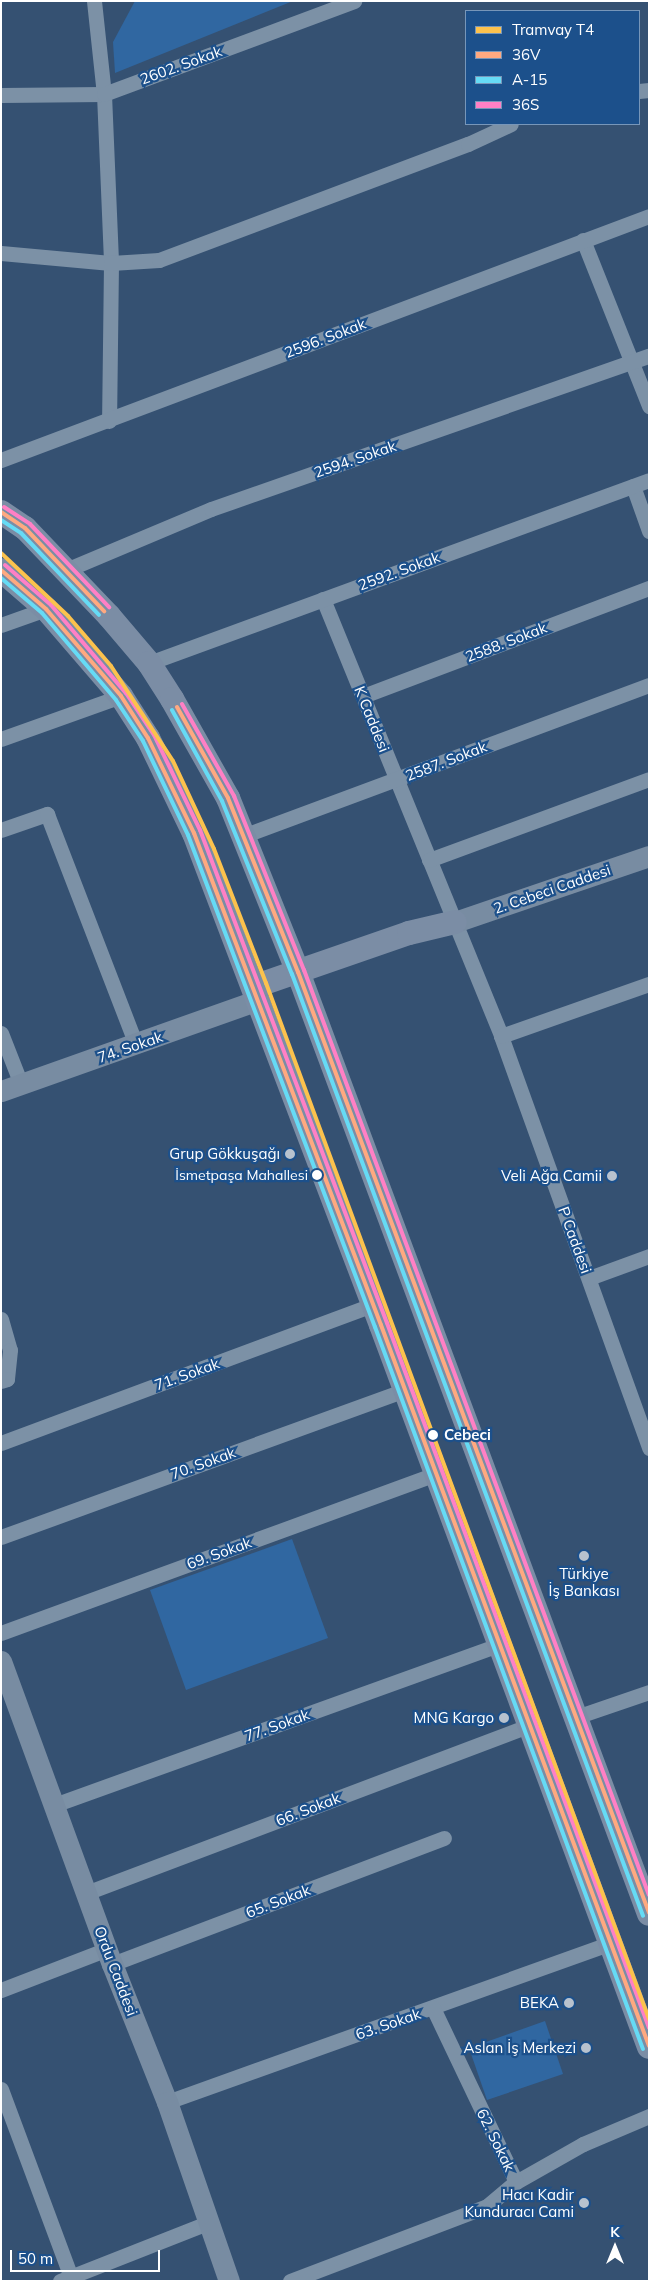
<!DOCTYPE html>
<html>
<head>
<meta charset="utf-8">
<style>
  body { margin:0 }
  #map { position:relative; width:650px; height:2282px; overflow:hidden; background:#355172; font-family:Mulish,sans-serif }
  div>[style] { position:absolute }
  .green>* { inset:0; background:#3067a1 }
  .street>* { height:15px; margin:-7.5px; padding:0 7.5px; transform-origin:7.5px; border-radius:7.5px; background:#7c91a6 }
  .secondary>* { height:21px; margin:-10.5px; padding:0 10.5px; transform-origin:10.5px; border-radius:10.5px; background:#788ca2 }
  .primary>* { height:24px; margin:-12px; padding:0 12px; transform-origin:12px; border-radius:12px; background:#7b8da5 }
  .bus-1>* { height:4px; margin:-2px; padding:0 2px; transform-origin:2px; border-radius:2px; background:#ffa980 }
  .bus-2>* { height:4px; margin:-2px; padding:0 2px; transform-origin:2px; border-radius:2px; background:#66dbf5 }
  .bus-3>* { height:4px; margin:-2px; padding:0 2px; transform-origin:2px; border-radius:2px; background:#ff80c5 }
  .tram-1>* { height:4px; margin:-2px; padding:0 2px; transform-origin:2px; border-radius:2px; background:#fcc24d }
  .dots>* { width:14px; height:14px; translate:-50% -50%; box-sizing:border-box; border:2px solid #1c508b; border-radius:50% }
  span { translate:-50% -50%; white-space:nowrap; text-align:center; line-height:1.15; -webkit-text-stroke:4.5px #1c508b; paint-order:stroke }
  .bus-label { font-size:14px; color:#fff }
  .right { translate:-100% -50%; text-align:right }
  .street-label { font-size:15px; color:#fff }
  .poi-label { font-size:15px; color:#fff }
  .stop-label { font-size:15px; color:#fff; font-weight:700 }
  .left { translate:0 -50%; text-align:left }
  .frame { position:absolute; inset:0; border:2px solid #fff; pointer-events:none }
  .legend { position:absolute; left:465px; top:10px; width:175px; height:115px; box-sizing:border-box; background:#1c508b; border:1px solid #7796b9; margin:0; padding:6px 9px; list-style:none; font-size:15px; color:#fff }
  .legend li { display:flex; align-items:center; gap:10px; height:25px }
  .legend b { width:25px; border:1px solid #7796b9 }
  .north { position:absolute; left:590px; top:2222px; width:50px; height:50px; -webkit-text-stroke:4px #1c508b; paint-order:stroke; rotate:0deg; font-size:14px; font-weight:700; line-height:20px; text-align:center; color:#fff }
  .north::after { content:''; display:block; margin:auto; width:18px; height:22px; background:#fff; clip-path:polygon(50% 0,100% 100%,50% 72%,0 100%) }
  .scale { position:absolute; left:10px; top:2250px; width:150px; height:22px; box-sizing:border-box; border:2px solid #fff; border-top:0; padding-left:6px; font-size:15px; line-height:18px; white-space:nowrap; color:#fff; -webkit-text-stroke:4px #1c508b; paint-order:stroke }
</style>
</head>
<body>
<div id="map">
  <div class="green">
    <div style="clip-path:polygon(135px 1px,293px 1px,115px 73px,113px 42px)"></div>
    <div style="clip-path:polygon(292px 1539px,328px 1638px,186px 1690px,150px 1590px)"></div>
    <div style="clip-path:polygon(545px 2021px,563px 2074px,487px 2100px,469px 2048px)"></div>
  </div>
  <div class="street">
    <div style="left:94px;top:1px;width:94px;rotate:83.9deg"></div>
    <div style="left:104px;top:94px;width:169px;rotate:87.6deg"></div>
    <div style="left:111px;top:263px;width:158px;rotate:90.7deg"></div>
    <div style="left:639px;top:91px;width:10px;rotate:-6deg"></div>
    <div style="left:1px;top:95px;width:103px;rotate:-0.6deg"></div>
    <div style="left:104px;top:94px;width:267px;rotate:-20.4deg"></div>
    <div style="left:583px;top:240px;width:179px;rotate:68.3deg"></div>
    <div style="left:1px;top:253px;width:110px;rotate:5.2deg"></div>
    <div style="left:111px;top:263px;width:48px;rotate:-3.6deg"></div>
    <div style="left:159px;top:260px;width:330px;rotate:-20.6deg"></div>
    <div style="left:468px;top:144px;width:47px;rotate:-24.9deg"></div>
    <div style="left:1px;top:460px;width:692px;rotate:-20.63deg"></div>
    <div style="left:633px;top:486px;width:48px;rotate:70.4deg"></div>
    <div style="left:66px;top:570px;width:157px;rotate:-22.8deg"></div>
    <div style="left:211px;top:509px;width:464px;rotate:-19.3deg"></div>
    <div style="left:323px;top:599px;width:472px;rotate:67.8deg"></div>
    <div style="left:501px;top:1036px;width:438px;rotate:70.2deg"></div>
    <div style="left:1px;top:625px;width:48px;rotate:-19.6deg"></div>
    <div style="left:149px;top:663px;width:532px;rotate:-20.1deg"></div>
    <div style="left:363px;top:696px;width:306px;rotate:-20.7deg"></div>
    <div style="left:1px;top:739px;width:127px;rotate:-19.7deg"></div>
    <div style="left:1px;top:830px;width:49px;rotate:-19.2deg"></div>
    <div style="left:47px;top:814px;width:248px;rotate:68.9deg"></div>
    <div style="left:243px;top:836px;width:433px;rotate:-20.4deg"></div>
    <div style="left:429px;top:860px;width:234px;rotate:-20.2deg"></div>
    <div style="left:1px;top:1033px;width:55px;rotate:68.6deg"></div>
    <div style="left:501px;top:1036px;width:157px;rotate:-19.4deg"></div>
    <div style="left:589px;top:1278px;width:64px;rotate:-20.1deg"></div>
    <div style="left:1px;top:1319px;width:32px;rotate:74deg"></div>
    <div style="left:10px;top:1350px;width:29px;rotate:96deg"></div>
    <div style="left:7px;top:1379px;width:6px;rotate:162deg"></div>
    <div style="left:1px;top:1443px;width:397px;rotate:-20.4deg"></div>
    <div style="left:1px;top:1537px;width:430px;rotate:-20deg"></div>
    <div style="left:1px;top:1633px;width:463px;rotate:-20.1deg"></div>
    <div style="left:576px;top:1717px;width:77px;rotate:-18.9deg"></div>
    <div style="left:54px;top:1805px;width:473px;rotate:-19.8deg"></div>
    <div style="left:86px;top:1893px;width:473px;rotate:-20.7deg"></div>
    <div style="left:112px;top:1964px;width:355px;rotate:-20.8deg"></div>
    <div style="left:1px;top:1990px;width:114px;rotate:-21.1deg"></div>
    <div style="left:1px;top:2089px;width:201px;rotate:69.6deg"></div>
    <div style="left:167px;top:2102px;width:469px;rotate:-19.7deg"></div>
    <div style="left:516px;top:2182px;width:77px;rotate:-29.6deg"></div>
    <div style="left:583px;top:2144px;width:72px;rotate:-23deg"></div>
    <div style="left:60px;top:2281px;width:161px;rotate:-21.5deg"></div>
    <div style="left:290px;top:2281px;width:211px;rotate:-20.8deg"></div>
    <div style="left:487px;top:2206px;width:38px;rotate:-40deg"></div>
    <div style="left:516px;top:2182px;width:193px;rotate:-115.5deg"></div>
  </div>
  <div class="secondary">
    <div style="left:455px;top:922px;width:205px;rotate:-18.8deg"></div>
    <div style="left:1px;top:1091px;width:273px;rotate:-19.5deg"></div>
    <div style="left:1px;top:1661px;width:323px;rotate:69.9deg"></div>
    <div style="left:112px;top:1964px;width:149px;rotate:68.3deg"></div>
    <div style="left:167px;top:2102px;width:189px;rotate:70.9deg"></div>
  </div>
  <div class="primary">
    <div style="left:1px;top:512px;width:29px;rotate:34deg"></div>
    <div style="left:25px;top:528px;width:122px;rotate:46.3deg"></div>
    <div style="left:109px;top:616px;width:62px;rotate:49.6deg"></div>
    <div style="left:149px;top:663px;width:43px;rotate:57.4deg"></div>
    <div style="left:172px;top:699px;width:114px;rotate:60.5deg"></div>
    <div style="left:228px;top:798px;width:188px;rotate:68.1deg"></div>
    <div style="left:298px;top:972px;width:1005px;rotate:69.56deg"></div>
    <div style="left:1px;top:570px;width:60px;rotate:40.9deg"></div>
    <div style="left:46px;top:609px;width:115px;rotate:49.2deg"></div>
    <div style="left:121px;top:696px;width:50px;rotate:57.3deg"></div>
    <div style="left:148px;top:738px;width:106px;rotate:64.2deg"></div>
    <div style="left:194px;top:833px;width:526px;rotate:69.19deg"></div>
    <div style="left:381px;top:1325px;width:770px;rotate:69.64deg"></div>
    <div style="left:253px;top:987px;width:165px;rotate:-19.1deg"></div>
    <div style="left:409px;top:933px;width:47px;rotate:-13.4deg"></div>
  </div>
  <div class="bus-1">
    <div style="left:1px;top:512px;width:29px;rotate:34deg"></div>
    <div style="left:25px;top:528px;width:115px;rotate:46.4deg"></div>
    <div style="left:1px;top:570px;width:60px;rotate:40.9deg"></div>
    <div style="left:46px;top:609px;width:115px;rotate:49.2deg"></div>
    <div style="left:121px;top:696px;width:50px;rotate:57.3deg"></div>
    <div style="left:148px;top:738px;width:106px;rotate:64.2deg"></div>
    <div style="left:194px;top:833px;width:526px;rotate:69.19deg"></div>
    <div style="left:381px;top:1325px;width:769px;rotate:69.61deg"></div>
    <div style="left:177px;top:707px;width:104px;rotate:60.7deg"></div>
    <div style="left:228px;top:798px;width:188px;rotate:68.1deg"></div>
    <div style="left:298px;top:972px;width:1004px;rotate:69.54deg"></div>
  </div>
  <div class="bus-2">
    <div style="left:1px;top:520px;width:24px;rotate:33deg"></div>
    <div style="left:21px;top:533px;width:113px;rotate:46.4deg"></div>
    <div style="left:1px;top:578px;width:54px;rotate:40.5deg"></div>
    <div style="left:42px;top:613px;width:114px;rotate:49.6deg"></div>
    <div style="left:116px;top:700px;width:49px;rotate:56.6deg"></div>
    <div style="left:143px;top:741px;width:104px;rotate:64.4deg"></div>
    <div style="left:188px;top:835px;width:526px;rotate:69.19deg"></div>
    <div style="left:375px;top:1327px;width:770px;rotate:69.64deg"></div>
    <div style="left:172px;top:710px;width:104px;rotate:61.2deg"></div>
    <div style="left:222px;top:801px;width:187px;rotate:68deg"></div>
    <div style="left:292px;top:974px;width:1005px;rotate:69.56deg"></div>
  </div>
  <div class="bus-3">
    <div style="left:4px;top:507px;width:31px;rotate:33deg"></div>
    <div style="left:30px;top:524px;width:115px;rotate:46.4deg"></div>
    <div style="left:5px;top:565px;width:61px;rotate:41deg"></div>
    <div style="left:51px;top:605px;width:116px;rotate:49.6deg"></div>
    <div style="left:126px;top:693px;width:50px;rotate:56.3deg"></div>
    <div style="left:154px;top:735px;width:106px;rotate:64.2deg"></div>
    <div style="left:200px;top:830px;width:527px;rotate:69.23deg"></div>
    <div style="left:387px;top:1323px;width:752px;rotate:69.61deg"></div>
    <div style="left:182px;top:704px;width:106px;rotate:60.5deg"></div>
    <div style="left:234px;top:796px;width:188px;rotate:68.1deg"></div>
    <div style="left:304px;top:970px;width:987px;rotate:69.55deg"></div>
  </div>
  <div class="tram-1">
    <div style="left:1px;top:553px;width:92px;rotate:43.2deg"></div>
    <div style="left:68px;top:616px;width:66px;rotate:49.3deg"></div>
    <div style="left:111px;top:666px;width:113px;rotate:56.9deg"></div>
    <div style="left:173px;top:761px;width:97px;rotate:65deg"></div>
    <div style="left:214px;top:849px;width:144px;rotate:68.8deg"></div>
    <div style="left:266px;top:983px;width:1105px;rotate:69.71deg"></div>
  </div>
  <div class="dots">
    <div style="left:290px;top:1154px;background:#b8c2ce"></div>
    <div style="left:317px;top:1175px;background:#fff"></div>
    <div style="left:612px;top:1176px;background:#b8c2ce"></div>
    <div style="left:433px;top:1435px;background:#fff"></div>
    <div style="left:584px;top:1556px;background:#b8c2ce"></div>
    <div style="left:504px;top:1718px;background:#b8c2ce"></div>
    <div style="left:569px;top:2003px;background:#b8c2ce"></div>
    <div style="left:586px;top:2048px;background:#b8c2ce"></div>
    <div style="left:584px;top:2203px;background:#b8c2ce"></div>
  </div>
  <div class="bus-label">
    <span class="right" style="left:308px;top:1175px">İsmetpaşa Mahallesi</span>
  </div>
  <div class="street-label">
    <span style="left:181px;top:65px;rotate:-20deg">2602. Sokak</span>
    <span style="left:325px;top:338px;rotate:-21deg">2596. Sokak</span>
    <span style="left:355px;top:459px;rotate:-19deg">2594. Sokak</span>
    <span style="left:399px;top:571px;rotate:-20deg">2592. Sokak</span>
    <span style="left:506px;top:642px;rotate:-21deg">2588. Sokak</span>
    <span style="left:372px;top:719px;rotate:68deg">K Caddesi</span>
    <span style="left:446px;top:761px;rotate:-21deg">2587. Sokak</span>
    <span style="left:552px;top:889px;rotate:-19deg">2. Cebeci Caddesi</span>
    <span style="left:130px;top:1047px;rotate:-19deg">74. Sokak</span>
    <span style="left:575px;top:1240px;rotate:70deg">P Caddesi</span>
    <span style="left:187px;top:1374px;rotate:-20deg">71. Sokak</span>
    <span style="left:203px;top:1463px;rotate:-20deg">70. Sokak</span>
    <span style="left:219px;top:1553px;rotate:-20deg">69. Sokak</span>
    <span style="left:277px;top:1725px;rotate:-20deg">77. Sokak</span>
    <span style="left:308px;top:1809px;rotate:-21deg">66. Sokak</span>
    <span style="left:278px;top:1901px;rotate:-21deg">65. Sokak</span>
    <span style="left:116px;top:1971px;rotate:69deg">Ordu Caddesi</span>
    <span style="left:388px;top:2024px;rotate:-19deg">63. Sokak</span>
    <span style="left:496px;top:2140px;rotate:64deg">62. Sokak</span>
  </div>
  <div class="poi-label">
    <span class="right" style="left:280px;top:1154px">Grup Gökkuşağı</span>
    <span class="right" style="left:602px;top:1176px">Veli Ağa Camii</span>
    <span style="left:584px;top:1582px">Türkiye<br>İş Bankası</span>
    <span class="right" style="left:494px;top:1718px">MNG Kargo</span>
    <span class="right" style="left:559px;top:2003px">BEKA</span>
    <span class="right" style="left:576px;top:2048px">Aslan İş Merkezi</span>
    <span class="right" style="left:574px;top:2203px">Hacı Kadir<br>Kunduracı Cami</span>
  </div>
  <div class="stop-label">
    <span class="left" style="left:444px;top:1435px">Cebeci</span>
  </div>
  <div class="frame"></div>
  <ul class="legend">
  <li><b style="height:6px;background:#fcc24d"></b>Tramvay T4</li>
  <li><b style="height:6px;background:#ffa980"></b>36V</li>
  <li><b style="height:6px;background:#66dbf5"></b>A-15</li>
  <li><b style="height:6px;background:#ff80c5"></b>36S</li>
  </ul>
  <div class="north">K</div>
  <div class="scale">50 m</div>
</div>
</body>
</html>
